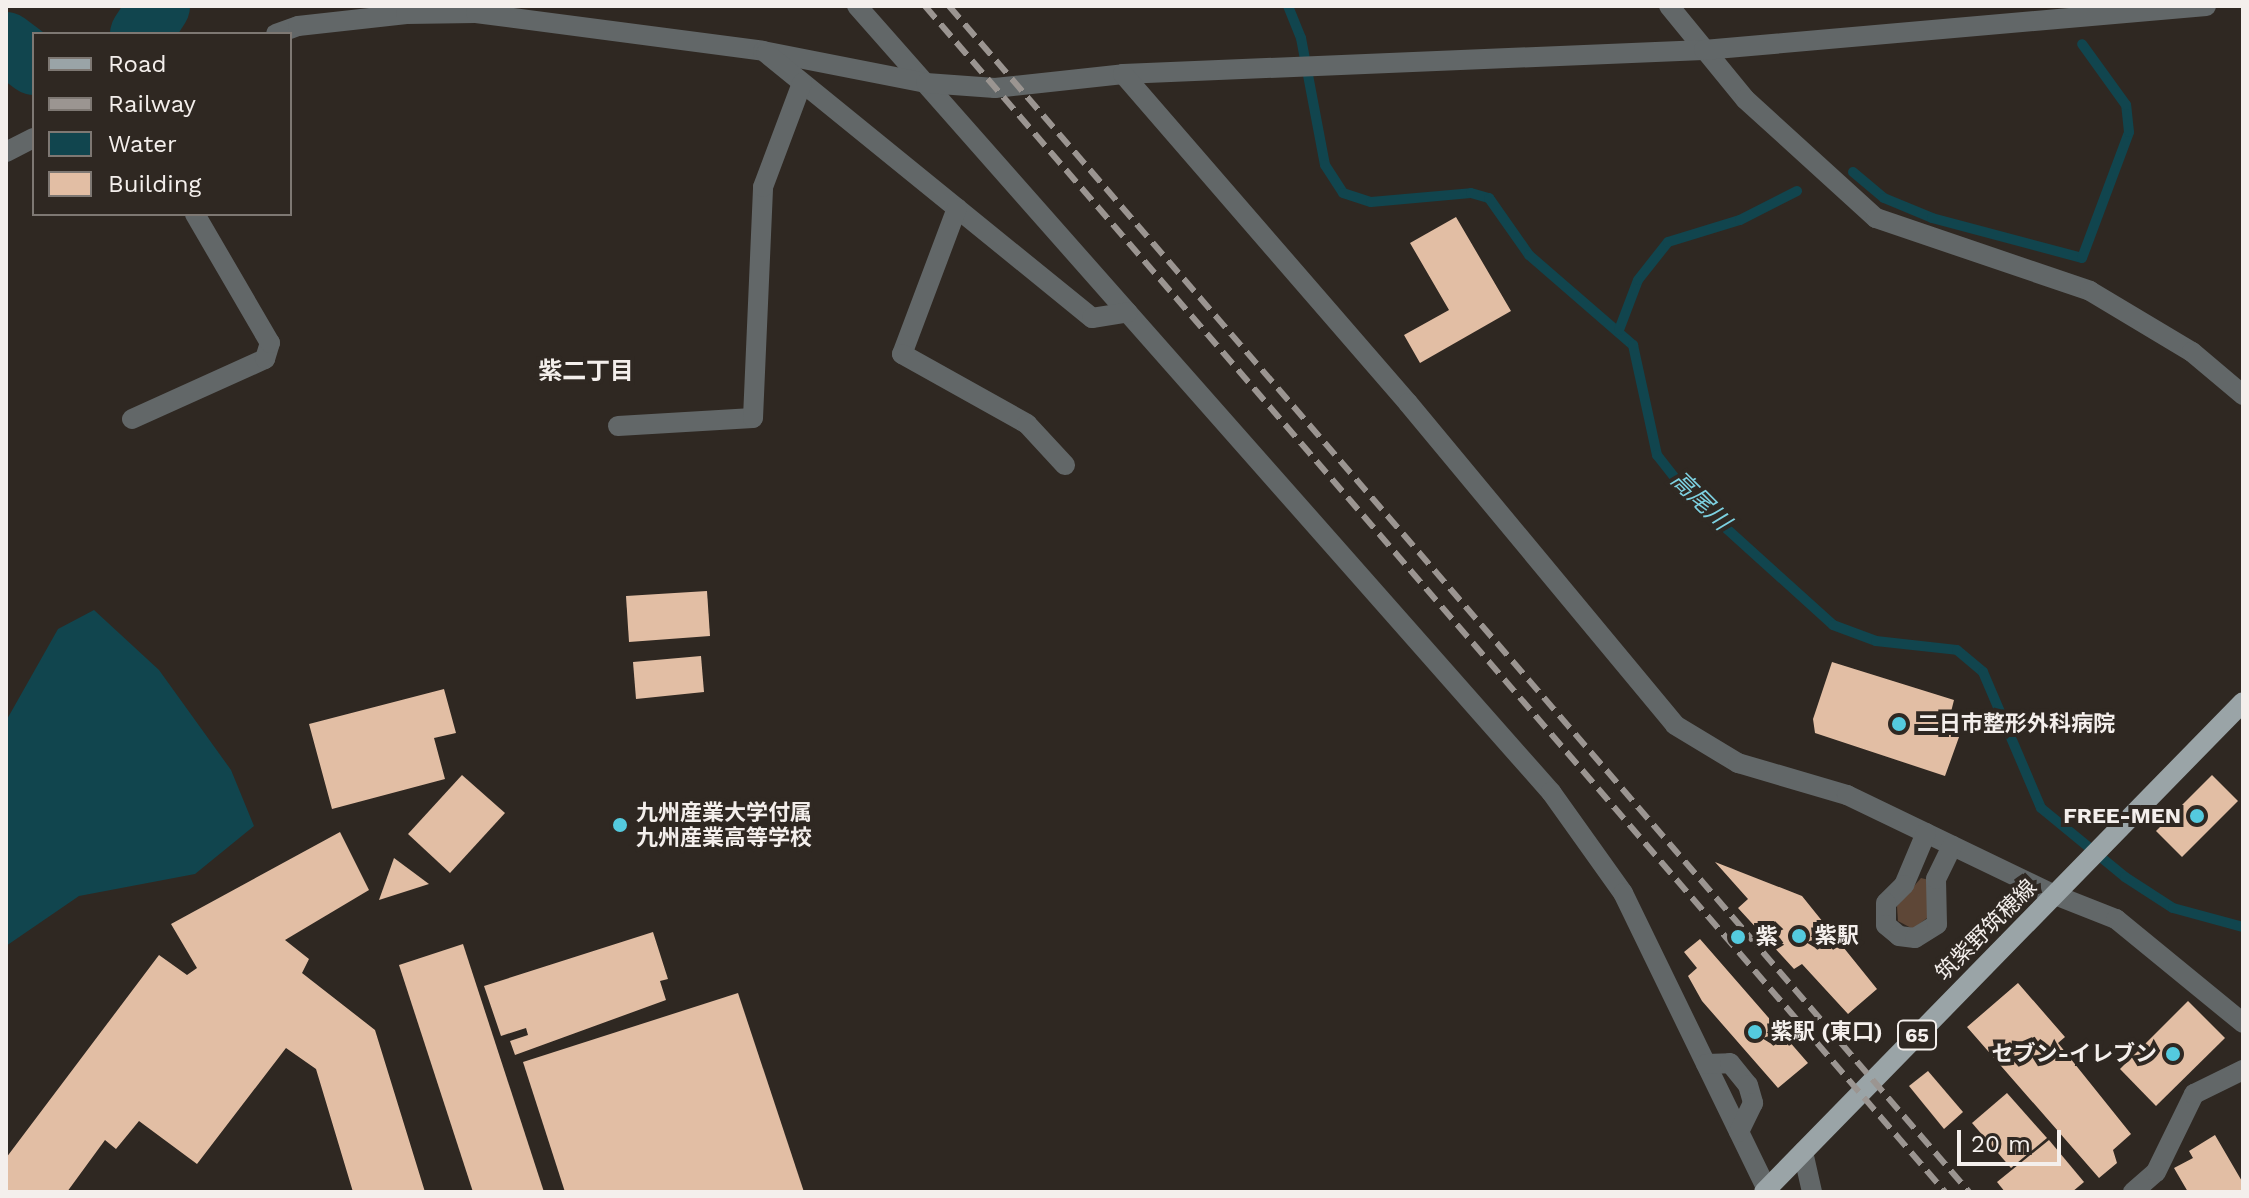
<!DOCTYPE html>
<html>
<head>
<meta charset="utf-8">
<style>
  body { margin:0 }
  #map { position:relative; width:2249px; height:1198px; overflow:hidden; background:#2f2822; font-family:"Work Sans","Noto Sans JP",sans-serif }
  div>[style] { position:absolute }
  .green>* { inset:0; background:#5e4737 }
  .water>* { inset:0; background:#11454e }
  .stream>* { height:10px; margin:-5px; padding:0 5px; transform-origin:5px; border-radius:5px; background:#11454e }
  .river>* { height:62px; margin:-31px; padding:0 31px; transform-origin:31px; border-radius:31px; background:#11454e }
  .building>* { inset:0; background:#e2bea4 }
  .minor>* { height:20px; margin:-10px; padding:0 10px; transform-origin:10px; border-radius:10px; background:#626768 }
  .major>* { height:20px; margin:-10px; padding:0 10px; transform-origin:10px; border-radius:10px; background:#9aa4a7 }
  .rail>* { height:6px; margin-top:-3px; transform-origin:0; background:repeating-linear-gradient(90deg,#9b9591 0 16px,transparent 0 24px) }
  .dots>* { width:22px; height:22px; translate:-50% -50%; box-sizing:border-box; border:4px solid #2f2822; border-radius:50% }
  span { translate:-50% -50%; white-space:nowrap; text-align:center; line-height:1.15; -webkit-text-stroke:8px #2f2822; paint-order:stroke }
  .shield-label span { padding:2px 6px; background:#2f2822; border:2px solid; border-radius:6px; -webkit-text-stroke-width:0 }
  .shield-label { font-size:20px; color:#f4efec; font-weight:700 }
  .poi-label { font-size:22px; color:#f4efec; font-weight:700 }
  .left { translate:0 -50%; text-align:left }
  .right { translate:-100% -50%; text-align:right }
  .street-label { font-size:22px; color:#f4efec }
  .neighbourhood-label { font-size:24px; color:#f4efec; font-weight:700 }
  .water-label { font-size:24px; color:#7dd1e1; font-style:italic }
  .frame { position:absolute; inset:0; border:8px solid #f4efec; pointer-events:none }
  .legend { position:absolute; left:32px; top:32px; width:260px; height:184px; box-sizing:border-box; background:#2f2822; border:2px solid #7e7873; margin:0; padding:10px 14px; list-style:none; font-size:24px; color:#f4efec }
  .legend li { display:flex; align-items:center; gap:16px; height:40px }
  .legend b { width:40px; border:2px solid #7e7873 }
  .scale { position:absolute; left:1957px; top:1130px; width:104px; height:36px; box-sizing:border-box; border:4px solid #f4efec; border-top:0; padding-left:10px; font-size:24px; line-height:28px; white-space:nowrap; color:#f4efec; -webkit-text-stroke:6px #2f2822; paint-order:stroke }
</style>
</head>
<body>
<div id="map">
  <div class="green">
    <div style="clip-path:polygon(1921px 878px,1929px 880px,1927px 918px,1913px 929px,1898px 921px,1897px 906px)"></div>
  </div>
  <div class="water">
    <div style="clip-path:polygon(94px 610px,159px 670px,231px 770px,254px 826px,195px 874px,79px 896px,6px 946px,6px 721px,58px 629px)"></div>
  </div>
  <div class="stream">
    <div style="left:1288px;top:6px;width:35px;rotate:68deg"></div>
    <div style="left:1301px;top:38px;width:129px;rotate:79.3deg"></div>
    <div style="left:1325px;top:165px;width:33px;rotate:57deg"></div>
    <div style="left:1343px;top:193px;width:29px;rotate:18deg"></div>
    <div style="left:1371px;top:202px;width:100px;rotate:-5.1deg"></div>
    <div style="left:1471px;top:193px;width:19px;rotate:16deg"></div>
    <div style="left:1489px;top:198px;width:70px;rotate:54.9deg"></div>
    <div style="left:1529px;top:255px;width:138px;rotate:40.9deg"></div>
    <div style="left:1633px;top:345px;width:113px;rotate:77.7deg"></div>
    <div style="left:1657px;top:455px;width:47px;rotate:51.9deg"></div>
    <div style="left:1686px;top:492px;width:198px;rotate:42.1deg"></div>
    <div style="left:1833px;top:625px;width:46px;rotate:20.4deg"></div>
    <div style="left:1876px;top:641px;width:81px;rotate:6.3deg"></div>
    <div style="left:1957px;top:650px;width:34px;rotate:40deg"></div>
    <div style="left:1983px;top:672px;width:148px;rotate:66.9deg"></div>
    <div style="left:2041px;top:808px;width:109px;rotate:39.4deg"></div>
    <div style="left:2125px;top:877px;width:57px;rotate:32.9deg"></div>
    <div style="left:2173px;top:908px;width:73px;rotate:15.2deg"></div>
    <div style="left:1853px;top:172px;width:40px;rotate:40deg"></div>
    <div style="left:1884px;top:198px;width:52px;rotate:22.6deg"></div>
    <div style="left:1932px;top:218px;width:155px;rotate:14.9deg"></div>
    <div style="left:2082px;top:258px;width:134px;rotate:-69.5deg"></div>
    <div style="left:2129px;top:132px;width:27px;rotate:-96deg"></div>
    <div style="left:2126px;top:105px;width:75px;rotate:-125.8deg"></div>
    <div style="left:1619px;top:330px;width:53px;rotate:-69.2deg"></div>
    <div style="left:1638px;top:280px;width:48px;rotate:-51.7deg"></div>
    <div style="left:1668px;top:242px;width:75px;rotate:-17deg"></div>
    <div style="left:1740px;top:220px;width:64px;rotate:-27deg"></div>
  </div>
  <div class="river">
    <div style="left:141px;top:34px;width:33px;rotate:-57deg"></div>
    <div style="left:6px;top:43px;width:35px;rotate:37deg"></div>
  </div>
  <div class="building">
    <div style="clip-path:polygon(1456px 217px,1511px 311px,1420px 363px,1404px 335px,1449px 310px,1410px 243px)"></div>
    <div style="clip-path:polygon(707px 591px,710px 636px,629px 642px,626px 596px)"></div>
    <div style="clip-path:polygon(701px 656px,704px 692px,636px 699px,633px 662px)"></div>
    <div style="clip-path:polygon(1832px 662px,1954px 700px,1949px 720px,1963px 726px,1945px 776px,1815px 733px,1813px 719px)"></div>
    <div style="clip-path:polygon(444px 689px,456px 733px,434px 738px,445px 779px,332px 809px,309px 724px)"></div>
    <div style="clip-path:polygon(462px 775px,505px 813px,450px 873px,408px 834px)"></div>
    <div style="clip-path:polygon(2212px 775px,2238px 801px,2182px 857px,2156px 831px)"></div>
    <div style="clip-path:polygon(340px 832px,369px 890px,285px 940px,309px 959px,302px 973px,375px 1030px,425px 1192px,353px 1192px,316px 1069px,286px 1048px,197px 1164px,139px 1121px,116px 1149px,105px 1140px,67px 1192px,6px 1192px,6px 1158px,159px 955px,187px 975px,197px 968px,171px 924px)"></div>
    <div style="clip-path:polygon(394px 858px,429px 884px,379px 900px)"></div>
    <div style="clip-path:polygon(1715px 862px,1802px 896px,1877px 989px,1848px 1014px,1802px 964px,1794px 969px,1738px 908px,1748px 899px)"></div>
    <div style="clip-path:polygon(653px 932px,668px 979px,660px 981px,666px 1000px,515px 1055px,510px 1041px,528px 1035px,526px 1028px,501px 1036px,484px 986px)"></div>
    <div style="clip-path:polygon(1700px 939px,1808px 1063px,1778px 1088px,1702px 1001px,1688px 976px,1697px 968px,1684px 952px)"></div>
    <div style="clip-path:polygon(463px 944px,544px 1192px,473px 1192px,399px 965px)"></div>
    <div style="clip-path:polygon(2018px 983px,2065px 1037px,2058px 1043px,2131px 1134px,2113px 1150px,2117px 1163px,2099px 1178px,1967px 1027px)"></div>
    <div style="clip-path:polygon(738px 993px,804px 1192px,565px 1192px,523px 1062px)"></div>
    <div style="clip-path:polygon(2188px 1001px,2225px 1038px,2156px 1106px,2120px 1069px)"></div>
    <div style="clip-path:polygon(1928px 1071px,1963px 1112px,1944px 1129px,1909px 1086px)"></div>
    <div style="clip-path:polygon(2007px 1093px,2047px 1138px,2011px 1168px,1972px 1123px)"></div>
    <div style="clip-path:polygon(2215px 1135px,2243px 1183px,2243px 1192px,2188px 1192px,2174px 1168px,2193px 1158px,2189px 1151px)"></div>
    <div style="clip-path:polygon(2049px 1140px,2084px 1182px,2072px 1192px,2005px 1192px,1997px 1182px)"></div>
  </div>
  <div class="minor">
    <div style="left:857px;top:6px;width:1049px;rotate:48.56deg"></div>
    <div style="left:1551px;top:792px;width:124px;rotate:54.5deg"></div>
    <div style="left:1623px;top:893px;width:330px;rotate:64.1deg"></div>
    <div style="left:1669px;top:6px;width:120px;rotate:50.7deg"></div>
    <div style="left:1745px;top:99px;width:177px;rotate:42.3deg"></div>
    <div style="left:1876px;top:218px;width:226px;rotate:18.8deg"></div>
    <div style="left:2090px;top:291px;width:119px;rotate:30.9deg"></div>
    <div style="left:2192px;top:352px;width:67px;rotate:40.1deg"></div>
    <div style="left:276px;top:34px;width:23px;rotate:-20deg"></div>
    <div style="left:298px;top:26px;width:109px;rotate:-6.3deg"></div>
    <div style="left:406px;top:14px;width:70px;rotate:-0.8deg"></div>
    <div style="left:476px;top:13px;width:290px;rotate:7.5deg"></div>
    <div style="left:763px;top:51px;width:166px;rotate:11.1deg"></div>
    <div style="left:926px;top:83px;width:69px;rotate:4.1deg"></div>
    <div style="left:995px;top:88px;width:129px;rotate:-6.2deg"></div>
    <div style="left:1123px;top:74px;width:581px;rotate:-2.37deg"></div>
    <div style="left:1704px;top:50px;width:504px;rotate:-5.01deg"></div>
    <div style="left:766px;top:53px;width:420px;rotate:39.1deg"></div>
    <div style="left:1092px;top:318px;width:36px;rotate:-9deg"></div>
    <div style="left:1123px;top:74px;width:435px;rotate:49.1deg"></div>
    <div style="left:1408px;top:403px;width:418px;rotate:50.3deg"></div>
    <div style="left:1675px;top:725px;width:74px;rotate:31.1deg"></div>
    <div style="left:1738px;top:763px;width:114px;rotate:16.4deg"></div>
    <div style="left:1847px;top:795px;width:231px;rotate:25.7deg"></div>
    <div style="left:2055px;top:895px;width:66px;rotate:21.5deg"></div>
    <div style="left:2116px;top:919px;width:164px;rotate:39.3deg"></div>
    <div style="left:6px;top:152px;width:31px;rotate:-27deg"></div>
    <div style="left:957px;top:208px;width:156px;rotate:110.6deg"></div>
    <div style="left:902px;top:354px;width:143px;rotate:29.2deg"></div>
    <div style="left:1027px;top:424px;width:56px;rotate:47.2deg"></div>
    <div style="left:132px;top:419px;width:146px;rotate:-24.3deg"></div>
    <div style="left:265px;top:359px;width:17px;rotate:-73deg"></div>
    <div style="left:270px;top:343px;width:149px;rotate:-120.2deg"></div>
    <div style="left:618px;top:426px;width:135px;rotate:-3.4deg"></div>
    <div style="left:753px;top:418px;width:231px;rotate:-87.5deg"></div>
    <div style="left:763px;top:187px;width:111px;rotate:-69.4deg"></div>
    <div style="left:1926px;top:833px;width:56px;rotate:112.9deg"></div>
    <div style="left:1904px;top:885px;width:25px;rotate:135deg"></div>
    <div style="left:1886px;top:903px;width:22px;rotate:90deg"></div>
    <div style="left:1886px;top:925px;width:17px;rotate:40deg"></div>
    <div style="left:1899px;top:936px;width:16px;rotate:7deg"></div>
    <div style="left:1915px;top:938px;width:26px;rotate:-32deg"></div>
    <div style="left:1937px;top:924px;width:45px;rotate:-91.3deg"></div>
    <div style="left:1936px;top:879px;width:37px;rotate:-64deg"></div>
    <div style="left:1706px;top:1064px;width:24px;rotate:-2deg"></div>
    <div style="left:1730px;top:1063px;width:28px;rotate:51deg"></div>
    <div style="left:1748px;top:1085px;width:19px;rotate:74deg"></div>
    <div style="left:1753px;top:1103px;width:32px;rotate:116deg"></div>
    <div style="left:1803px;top:1152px;width:41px;rotate:77.3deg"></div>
    <div style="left:2133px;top:1192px;width:30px;rotate:-41deg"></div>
    <div style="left:2156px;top:1172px;width:87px;rotate:-64deg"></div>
    <div style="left:2194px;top:1094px;width:55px;rotate:-26.1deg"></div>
  </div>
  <div class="major">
    <div style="left:1764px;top:1192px;width:685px;rotate:-45.65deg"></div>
  </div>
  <div class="rail">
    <div style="left:925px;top:6px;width:1564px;rotate:49.3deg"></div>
    <div style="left:949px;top:6px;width:1564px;rotate:49.3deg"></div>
  </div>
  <div class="dots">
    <div style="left:1899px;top:724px;background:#54cade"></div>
    <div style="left:2197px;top:816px;background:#54cade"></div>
    <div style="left:620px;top:825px;background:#54cade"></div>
    <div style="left:1799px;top:936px;background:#54cade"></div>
    <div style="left:1738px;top:937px;background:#54cade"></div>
    <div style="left:1755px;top:1032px;background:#54cade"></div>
    <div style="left:2173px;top:1054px;background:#54cade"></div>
  </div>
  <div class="shield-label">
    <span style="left:1917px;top:1035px">65</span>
  </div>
  <div class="poi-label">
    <span class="left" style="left:1917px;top:724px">二日市整形外科病院</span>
    <span class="left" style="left:636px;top:825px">九州産業大学付属<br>九州産業高等学校</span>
    <span class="right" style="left:2181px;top:816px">FREE-MEN</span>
    <span class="left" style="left:1815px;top:936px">紫駅</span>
    <span class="left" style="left:1756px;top:937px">紫</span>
    <span class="left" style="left:1771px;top:1032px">紫駅 (東口)</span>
    <span class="right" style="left:2157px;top:1054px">セブン-イレブン</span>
  </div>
  <div class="street-label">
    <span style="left:1986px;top:930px;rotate:-45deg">筑紫野筑穂線</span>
  </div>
  <div class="neighbourhood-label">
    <span style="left:586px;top:372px">紫二丁目</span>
  </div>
  <div class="water-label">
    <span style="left:1700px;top:501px;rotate:45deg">高尾川</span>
  </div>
  <div class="frame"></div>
  <ul class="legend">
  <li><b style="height:10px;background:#9aa4a7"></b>Road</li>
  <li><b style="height:10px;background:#9b9591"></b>Railway</li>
  <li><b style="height:22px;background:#11454e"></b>Water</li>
  <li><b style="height:22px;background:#e2bea4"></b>Building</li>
  </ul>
  <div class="scale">20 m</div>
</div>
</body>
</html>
